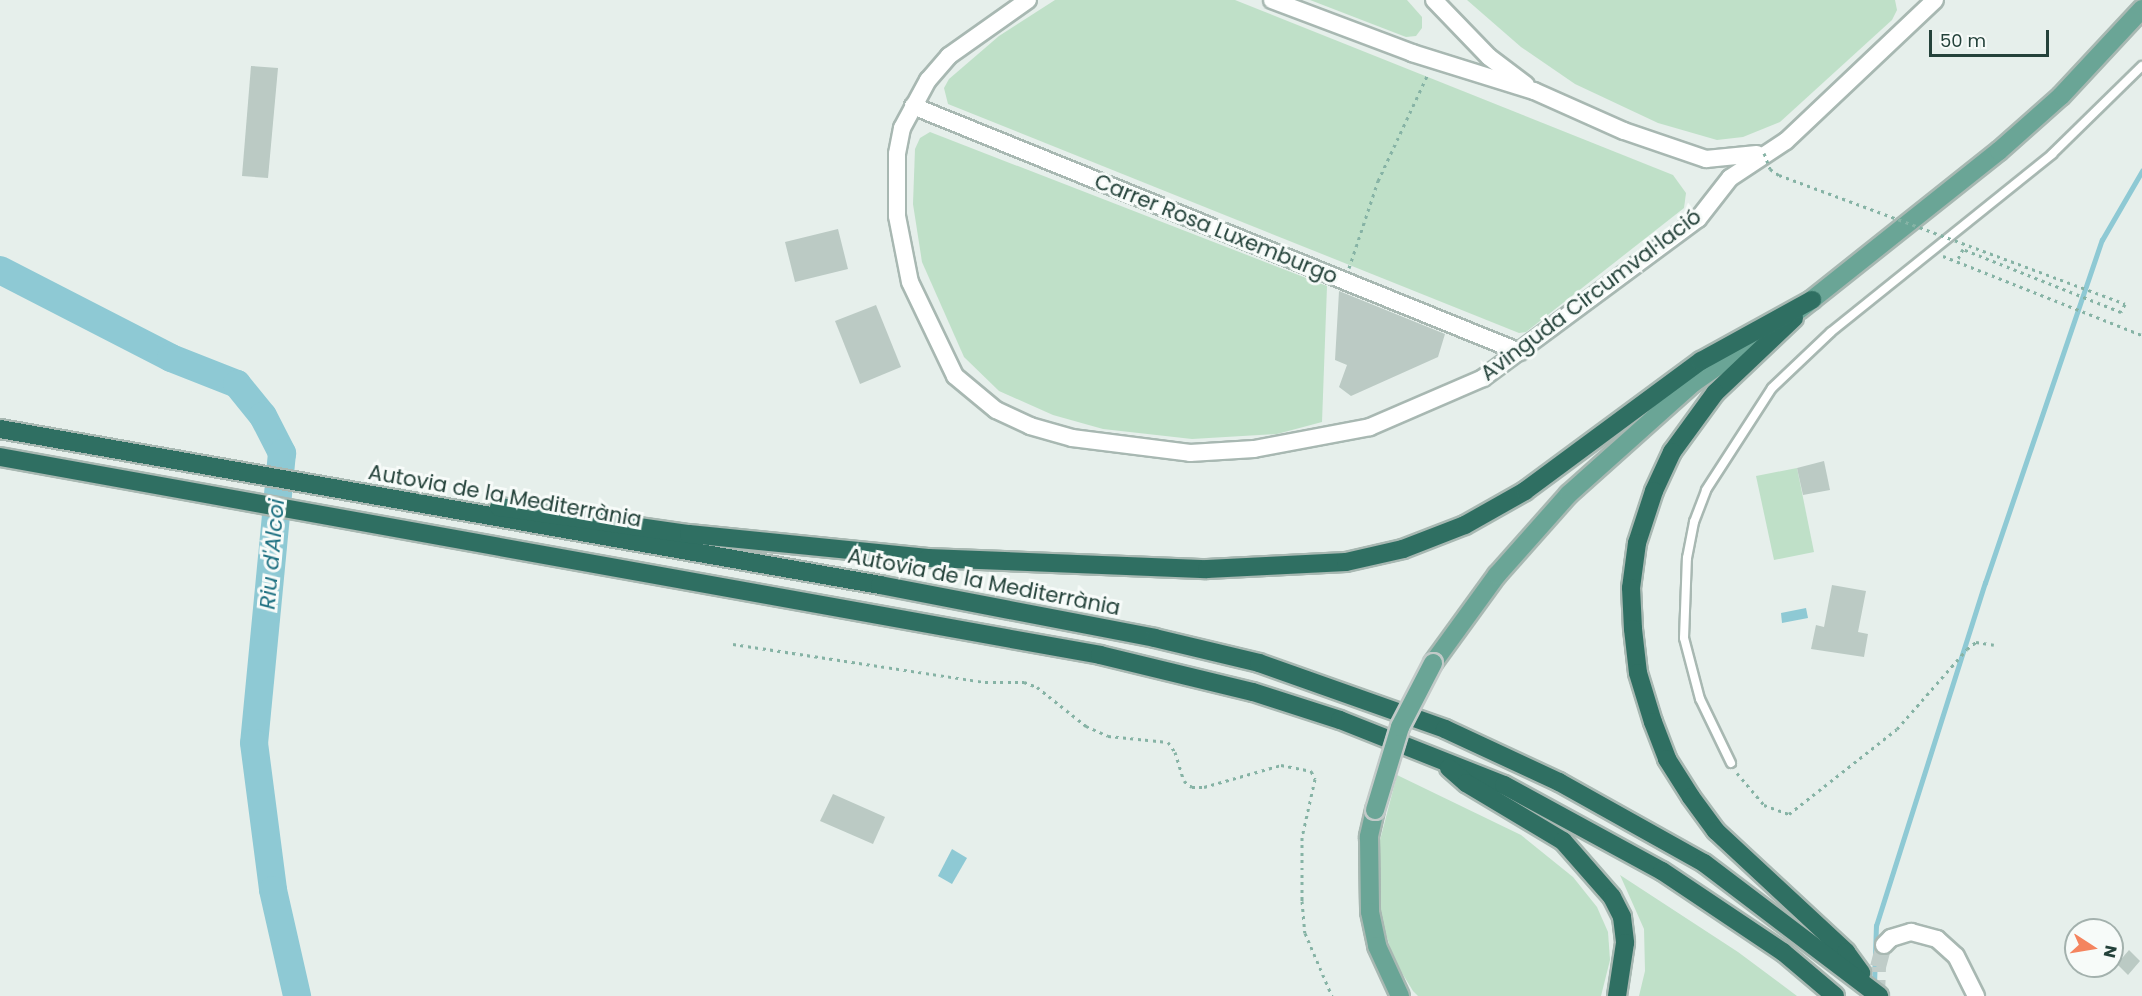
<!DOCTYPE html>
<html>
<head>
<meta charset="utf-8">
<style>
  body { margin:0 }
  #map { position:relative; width:2142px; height:996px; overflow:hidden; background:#e6efeb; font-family:Poppins,sans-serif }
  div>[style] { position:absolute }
  .green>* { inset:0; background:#bfe0c8 }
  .water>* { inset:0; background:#8ec9d4 }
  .stream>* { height:4.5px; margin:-2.25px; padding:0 2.25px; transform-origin:2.25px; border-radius:2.25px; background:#8ec9d4 }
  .river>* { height:28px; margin:-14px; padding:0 14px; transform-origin:14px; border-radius:14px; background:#8ec9d4 }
  .building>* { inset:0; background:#bbcac4 }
  .street-tunnel>* { height:16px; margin-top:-8px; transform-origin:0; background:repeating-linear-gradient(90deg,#bfccc8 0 16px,transparent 0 24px) }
  .path>* { height:3px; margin-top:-1.5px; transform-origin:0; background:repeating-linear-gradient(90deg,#86b3a5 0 3px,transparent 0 7.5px) }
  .roads { filter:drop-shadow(2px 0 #a8b8b2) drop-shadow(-2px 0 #a8b8b2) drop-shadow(0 2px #a8b8b2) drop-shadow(0 -2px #a8b8b2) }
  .lane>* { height:8px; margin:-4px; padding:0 4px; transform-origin:4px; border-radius:4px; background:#fff }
  .street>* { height:16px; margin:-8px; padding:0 8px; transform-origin:8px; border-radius:8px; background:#fff }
  .primary>* { height:18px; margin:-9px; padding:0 9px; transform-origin:9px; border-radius:9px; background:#6aa596 }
  .highway>* { height:18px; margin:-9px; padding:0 9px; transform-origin:9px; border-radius:9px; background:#2f6f62 }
  .path-bridge>* { height:3px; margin-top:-1.5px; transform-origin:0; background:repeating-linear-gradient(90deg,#86b3a5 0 3px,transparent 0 7.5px) }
  .bridges { filter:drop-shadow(2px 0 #c2cac8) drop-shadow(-2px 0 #c2cac8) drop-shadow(0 2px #c2cac8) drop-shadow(0 -2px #c2cac8) }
  .primary-bridge>* { height:18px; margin:-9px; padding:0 9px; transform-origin:9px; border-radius:9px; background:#6aa596 }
  span { translate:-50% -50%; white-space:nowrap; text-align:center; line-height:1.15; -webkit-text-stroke:6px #f7fbf9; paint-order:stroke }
  .street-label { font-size:21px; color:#24423a }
  .water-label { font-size:22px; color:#1c6f80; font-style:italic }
  .north { position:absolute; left:2064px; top:918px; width:60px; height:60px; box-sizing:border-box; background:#f7fbf9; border:2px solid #a3b1ad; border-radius:50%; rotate:102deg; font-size:16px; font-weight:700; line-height:24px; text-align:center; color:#24423a }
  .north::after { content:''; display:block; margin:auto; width:21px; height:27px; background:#f4845f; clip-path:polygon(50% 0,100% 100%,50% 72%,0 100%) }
  .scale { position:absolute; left:1929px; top:30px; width:120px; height:27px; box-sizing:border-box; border:3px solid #24423a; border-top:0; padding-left:8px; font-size:18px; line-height:21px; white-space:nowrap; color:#24423a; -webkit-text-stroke:4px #f7fbf9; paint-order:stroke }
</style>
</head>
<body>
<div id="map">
  <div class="green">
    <div style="clip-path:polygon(1055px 0,1235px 0,1673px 175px,1686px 193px,1684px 208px,1526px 332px,1519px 333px,948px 104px,944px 88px,949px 79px,999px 36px)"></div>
    <div style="clip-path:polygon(1310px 0,1407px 0,1422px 17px,1422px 28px,1416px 36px,1406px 37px)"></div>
    <div style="clip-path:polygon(1467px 0,1895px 0,1897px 10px,1892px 20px,1780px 122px,1743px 137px,1717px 140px,1658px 123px,1575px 84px,1521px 47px)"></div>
    <div style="clip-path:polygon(930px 132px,1327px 286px,1322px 422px,1277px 434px,1192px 439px,1103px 429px,1053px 415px,999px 391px,964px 357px,922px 262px,913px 204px,915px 149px,920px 138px)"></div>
    <div style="clip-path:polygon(1797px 468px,1814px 552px,1774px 560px,1756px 476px)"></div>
    <div style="clip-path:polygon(1397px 775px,1521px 835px,1573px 877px,1597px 907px,1608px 932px,1610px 960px,1601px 996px,1418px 996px,1413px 991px,1394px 960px,1378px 909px,1380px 840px)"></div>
    <div style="clip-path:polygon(1620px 875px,1738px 952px,1797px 996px,1639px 996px,1645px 971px,1644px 929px)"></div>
  </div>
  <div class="water">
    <div style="clip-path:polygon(1806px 608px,1808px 618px,1782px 623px,1781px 613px)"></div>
    <div style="clip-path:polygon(952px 849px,967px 858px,952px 884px,938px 876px)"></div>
  </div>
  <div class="stream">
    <div style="left:1874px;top:985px;width:59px;rotate:-88.1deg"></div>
    <div style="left:1876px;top:926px;width:360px;rotate:-72.4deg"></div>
    <div style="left:1985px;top:583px;width:362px;rotate:-71.2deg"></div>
    <div style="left:2102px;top:240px;width:80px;rotate:-59.9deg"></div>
  </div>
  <div class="river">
    <div style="left:0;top:270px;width:192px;rotate:27.2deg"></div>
    <div style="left:171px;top:358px;width:71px;rotate:21.5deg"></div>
    <div style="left:237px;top:384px;width:41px;rotate:50.9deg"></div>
    <div style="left:263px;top:416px;width:42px;rotate:62.8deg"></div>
    <div style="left:282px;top:453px;width:291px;rotate:95.5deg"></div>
    <div style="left:254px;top:743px;width:148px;rotate:82.6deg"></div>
    <div style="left:273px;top:890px;width:109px;rotate:77.2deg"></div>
  </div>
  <div class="building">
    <div style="clip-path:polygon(251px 66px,278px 68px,268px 178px,242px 176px)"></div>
    <div style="clip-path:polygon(838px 229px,848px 269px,795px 282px,785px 242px)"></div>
    <div style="clip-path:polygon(1339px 291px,1445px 334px,1438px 357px,1351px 396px,1339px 387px,1347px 365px,1335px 360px)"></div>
    <div style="clip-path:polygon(876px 305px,901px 367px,860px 384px,835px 321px)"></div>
    <div style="clip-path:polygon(1824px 461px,1830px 490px,1803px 495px,1797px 468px)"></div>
    <div style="clip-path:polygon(1832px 585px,1866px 591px,1858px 632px,1868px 634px,1864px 657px,1811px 649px,1816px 625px,1824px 627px)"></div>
    <div style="clip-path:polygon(833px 794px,885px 817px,873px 844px,820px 821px)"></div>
    <div style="clip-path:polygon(2129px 950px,2140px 961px,2128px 975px,2117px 964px)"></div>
  </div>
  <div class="street-tunnel">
    <div style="left:1877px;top:996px;width:29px;rotate:-88deg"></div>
    <div style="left:1878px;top:967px;width:23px;rotate:-75deg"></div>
  </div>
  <div class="path">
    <div style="left:1943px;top:256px;width:214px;rotate:21.7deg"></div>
    <div style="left:1349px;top:268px;width:92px;rotate:-71.6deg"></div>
    <div style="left:1378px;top:181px;width:118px;rotate:-65deg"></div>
    <div style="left:733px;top:644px;width:255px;rotate:8.6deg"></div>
    <div style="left:985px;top:682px;width:39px"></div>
    <div style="left:1024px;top:682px;width:14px;rotate:21deg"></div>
    <div style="left:1037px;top:687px;width:63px;rotate:38.5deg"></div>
    <div style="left:1086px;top:726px;width:24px;rotate:24deg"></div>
    <div style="left:1108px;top:736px;width:60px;rotate:5.7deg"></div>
    <div style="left:1168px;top:742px;width:12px;rotate:55deg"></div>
    <div style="left:1175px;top:752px;width:30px;rotate:73deg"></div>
    <div style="left:1184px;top:781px;width:10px;rotate:37deg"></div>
    <div style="left:1192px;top:787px;width:12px"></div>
    <div style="left:1204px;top:787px;width:80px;rotate:-15.9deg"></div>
    <div style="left:1281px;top:765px;width:31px;rotate:11deg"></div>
    <div style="left:1311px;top:771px;width:9px;rotate:63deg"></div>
    <div style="left:1315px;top:779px;width:59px;rotate:102.6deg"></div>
    <div style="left:1302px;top:837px;width:64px;rotate:90deg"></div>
    <div style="left:1302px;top:901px;width:32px;rotate:85deg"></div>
    <div style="left:1305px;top:933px;width:69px;rotate:66.8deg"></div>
    <div style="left:1737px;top:773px;width:42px;rotate:49.8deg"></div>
    <div style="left:1764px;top:805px;width:27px;rotate:20deg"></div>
    <div style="left:1789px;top:814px;width:137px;rotate:-38.2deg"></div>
    <div style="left:1897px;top:729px;width:106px;rotate:-48.8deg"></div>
    <div style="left:1967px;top:649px;width:11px;rotate:-38deg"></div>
    <div style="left:1976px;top:642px;width:18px;rotate:9deg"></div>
  </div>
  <div class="roads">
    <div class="lane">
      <div style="left:1731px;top:763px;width:71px;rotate:-115.8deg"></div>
      <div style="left:1700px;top:699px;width:63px;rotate:-104.7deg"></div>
      <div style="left:1684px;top:638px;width:80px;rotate:-87.9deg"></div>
      <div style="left:1687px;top:558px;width:37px;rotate:-79deg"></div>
      <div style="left:1694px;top:522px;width:34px;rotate:-69deg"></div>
      <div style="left:1706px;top:490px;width:121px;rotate:-57.1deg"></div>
      <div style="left:1772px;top:388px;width:81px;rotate:-43.5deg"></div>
      <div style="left:1831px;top:332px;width:284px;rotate:-38.8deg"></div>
      <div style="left:2052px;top:154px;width:126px;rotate:-44.4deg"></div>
    </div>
    <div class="street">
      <div style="left:1028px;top:0;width:97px;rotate:144.7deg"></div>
      <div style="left:949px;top:56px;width:32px;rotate:131deg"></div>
      <div style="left:928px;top:80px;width:55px;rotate:118.4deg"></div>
      <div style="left:902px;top:128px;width:26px;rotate:101deg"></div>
      <div style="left:897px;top:154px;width:62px;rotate:90deg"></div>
      <div style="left:897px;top:216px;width:67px;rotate:78.9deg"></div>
      <div style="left:910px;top:282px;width:104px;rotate:64.4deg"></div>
      <div style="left:955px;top:376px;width:53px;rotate:39.7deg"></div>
      <div style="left:996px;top:410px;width:38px;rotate:25deg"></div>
      <div style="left:1030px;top:426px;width:44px;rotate:15.9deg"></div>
      <div style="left:1072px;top:438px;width:119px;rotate:7.2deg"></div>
      <div style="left:1190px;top:453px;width:64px;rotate:-3.6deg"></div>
      <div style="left:1254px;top:449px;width:118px;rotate:-10.7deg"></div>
      <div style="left:1370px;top:427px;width:123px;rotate:-23.4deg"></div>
      <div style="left:1483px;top:378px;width:267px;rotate:-36.5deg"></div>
      <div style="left:1698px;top:219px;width:52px;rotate:-52deg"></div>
      <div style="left:1730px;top:178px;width:67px;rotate:-33.5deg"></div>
      <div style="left:1786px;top:141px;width:205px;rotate:-43.4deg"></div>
      <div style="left:1272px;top:0;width:150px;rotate:20.7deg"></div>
      <div style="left:1412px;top:53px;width:128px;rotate:17.3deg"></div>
      <div style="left:1534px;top:91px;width:98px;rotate:24deg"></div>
      <div style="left:1624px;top:131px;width:87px;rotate:18.9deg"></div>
      <div style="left:1706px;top:159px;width:51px;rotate:-5.6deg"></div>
      <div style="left:1434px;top:0;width:79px;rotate:46deg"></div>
      <div style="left:1489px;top:57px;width:46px;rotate:37.1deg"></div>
      <div style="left:913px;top:106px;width:655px;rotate:22.06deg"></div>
      <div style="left:1884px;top:945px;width:10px;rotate:-45deg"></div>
      <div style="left:1891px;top:938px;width:21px;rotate:-17deg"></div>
      <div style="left:1911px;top:932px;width:27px;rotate:15deg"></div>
      <div style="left:1937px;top:939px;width:25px;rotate:42deg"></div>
      <div style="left:1956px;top:956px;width:45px;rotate:63.4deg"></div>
    </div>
    <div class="primary">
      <div style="left:1799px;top:310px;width:256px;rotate:-38.5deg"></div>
      <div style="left:1999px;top:151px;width:83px;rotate:-41.6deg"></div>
      <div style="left:2061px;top:96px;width:119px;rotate:-47deg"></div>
      <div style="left:1433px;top:663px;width:109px;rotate:-54deg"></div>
      <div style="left:1497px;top:575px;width:108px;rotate:-48.4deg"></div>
      <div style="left:1569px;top:494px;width:166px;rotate:-41.8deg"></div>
      <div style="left:1693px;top:383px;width:86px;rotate:-34.6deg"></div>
      <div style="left:1375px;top:810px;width:28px;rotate:103deg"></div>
      <div style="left:1369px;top:837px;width:75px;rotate:89.2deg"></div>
      <div style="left:1370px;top:912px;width:35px;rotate:78deg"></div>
      <div style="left:1377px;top:946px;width:55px;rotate:65.3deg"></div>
    </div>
    <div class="highway">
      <div style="left:1794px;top:318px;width:109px;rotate:136.5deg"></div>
      <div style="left:1715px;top:393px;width:73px;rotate:126.1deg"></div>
      <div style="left:1672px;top:452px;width:43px;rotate:114.8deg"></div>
      <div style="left:1654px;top:491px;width:55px;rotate:108.1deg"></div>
      <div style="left:1637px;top:543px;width:45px;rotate:97.6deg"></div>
      <div style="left:1631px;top:588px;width:41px;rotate:87.2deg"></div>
      <div style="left:1633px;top:629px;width:44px;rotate:83.5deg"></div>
      <div style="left:1638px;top:673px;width:51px;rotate:73deg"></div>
      <div style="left:1653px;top:722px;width:40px;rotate:69deg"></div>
      <div style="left:1667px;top:759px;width:45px;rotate:57.7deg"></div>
      <div style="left:1691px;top:797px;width:42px;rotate:53.7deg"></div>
      <div style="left:1716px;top:831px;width:178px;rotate:42.9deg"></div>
      <div style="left:1846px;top:952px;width:26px;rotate:54deg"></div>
      <div style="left:0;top:429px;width:894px;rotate:10.05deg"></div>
      <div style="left:880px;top:585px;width:280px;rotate:10.9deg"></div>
      <div style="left:1155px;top:638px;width:107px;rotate:13.5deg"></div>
      <div style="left:1259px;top:663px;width:197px;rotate:19.5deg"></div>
      <div style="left:1445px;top:729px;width:126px;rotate:24.9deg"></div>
      <div style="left:1559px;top:782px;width:166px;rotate:29.2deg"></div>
      <div style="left:1704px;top:863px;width:220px;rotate:37.2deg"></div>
      <div style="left:0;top:457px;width:1118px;rotate:10.2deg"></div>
      <div style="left:1100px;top:655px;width:157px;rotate:13.6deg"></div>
      <div style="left:1253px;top:692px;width:91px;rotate:17.8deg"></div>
      <div style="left:1340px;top:720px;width:176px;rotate:21.6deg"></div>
      <div style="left:1504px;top:785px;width:180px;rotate:28.6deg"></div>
      <div style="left:1662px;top:871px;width:146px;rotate:33.8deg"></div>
      <div style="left:1783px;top:952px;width:68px;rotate:40.2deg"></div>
      <div style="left:499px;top:507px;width:192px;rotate:8.1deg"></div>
      <div style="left:689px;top:534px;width:240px;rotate:5.7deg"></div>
      <div style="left:928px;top:558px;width:279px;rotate:2.3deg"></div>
      <div style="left:1207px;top:569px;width:139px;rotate:-2.9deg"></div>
      <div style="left:1346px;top:562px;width:58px;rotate:-12.8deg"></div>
      <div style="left:1403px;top:549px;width:66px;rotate:-21.2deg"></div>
      <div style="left:1465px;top:525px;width:69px;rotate:-29.5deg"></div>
      <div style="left:1525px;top:491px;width:219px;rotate:-36.5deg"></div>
      <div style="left:1701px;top:361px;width:127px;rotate:-28.8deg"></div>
      <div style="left:1449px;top:768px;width:23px;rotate:41deg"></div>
      <div style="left:1466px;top:783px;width:113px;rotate:30.9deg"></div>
      <div style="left:1563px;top:841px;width:74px;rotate:48.8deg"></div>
      <div style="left:1612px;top:897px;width:22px;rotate:63deg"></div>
      <div style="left:1622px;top:917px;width:26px;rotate:83deg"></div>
      <div style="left:1625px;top:943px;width:54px;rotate:98.6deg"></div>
    </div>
  </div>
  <div class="path-bridge">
    <div style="left:1764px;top:153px;width:17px;rotate:69deg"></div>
    <div style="left:1770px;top:169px;width:11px;rotate:34deg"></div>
    <div style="left:1779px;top:175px;width:369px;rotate:20.4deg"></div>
    <div style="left:2125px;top:304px;width:9px;rotate:117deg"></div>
    <div style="left:2121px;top:312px;width:170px;rotate:-158.3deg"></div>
    <div style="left:1963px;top:249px;width:13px;rotate:117deg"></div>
  </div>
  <div class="bridges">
    <div class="primary-bridge">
      <div style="left:1375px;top:810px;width:87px;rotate:-73.2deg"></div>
      <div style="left:1400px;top:727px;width:72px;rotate:-62.7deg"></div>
    </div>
  </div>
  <div class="street-label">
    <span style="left:1216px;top:229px;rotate:22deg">Carrer Rosa Luxemburgo</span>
    <span style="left:1591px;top:295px;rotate:-37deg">Avinguda Circumval·lació</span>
    <span style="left:505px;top:496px;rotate:10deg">Autovia de la Mediterrània</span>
    <span style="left:984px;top:582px;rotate:11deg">Autovia de la Mediterrània</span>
  </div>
  <div class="water-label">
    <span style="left:272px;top:554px;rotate:-85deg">Riu d'Alcoi</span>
  </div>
  <div class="north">N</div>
  <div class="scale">50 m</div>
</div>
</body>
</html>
